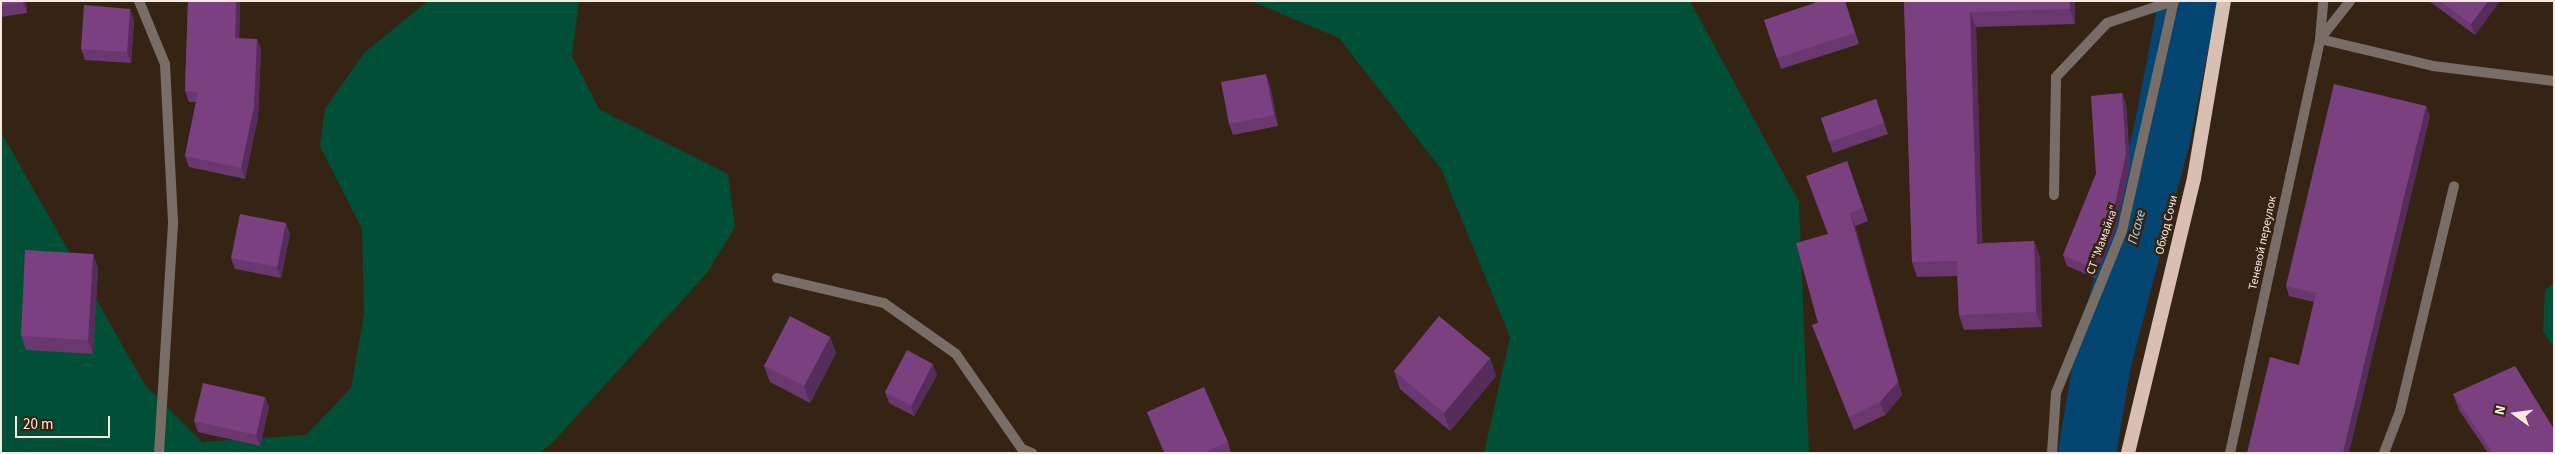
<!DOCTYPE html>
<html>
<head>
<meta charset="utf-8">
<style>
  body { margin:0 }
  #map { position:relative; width:2555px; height:454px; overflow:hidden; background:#352414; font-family:"Source Sans 3",sans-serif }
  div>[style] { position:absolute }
  .green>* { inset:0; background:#014f36 }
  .river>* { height:58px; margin:-29px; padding:0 29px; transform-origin:29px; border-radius:29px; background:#044571 }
  .service>* { height:10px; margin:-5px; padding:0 5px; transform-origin:5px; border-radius:5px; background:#786d67 }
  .minor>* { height:10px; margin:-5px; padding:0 5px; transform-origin:5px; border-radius:5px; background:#786d67 }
  .trunk>* { height:14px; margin:-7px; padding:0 7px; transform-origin:7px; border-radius:7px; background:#d9beb2 }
  .wall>* { inset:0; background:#6a376e }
  .shaded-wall>* { inset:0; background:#562d5a }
  .building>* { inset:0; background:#7b4080 }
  span { translate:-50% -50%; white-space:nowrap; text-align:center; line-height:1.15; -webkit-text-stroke:5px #352414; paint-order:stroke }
  .street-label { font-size:12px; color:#f6eae0 }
  .water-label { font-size:14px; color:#add1f2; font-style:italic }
  .frame { position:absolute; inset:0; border:2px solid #f6eae0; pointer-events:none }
  .north { position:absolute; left:2490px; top:389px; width:50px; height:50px; -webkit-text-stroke:4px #352414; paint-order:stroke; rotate:284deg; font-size:14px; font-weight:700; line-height:20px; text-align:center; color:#f6eae0 }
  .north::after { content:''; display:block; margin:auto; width:18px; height:22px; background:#f6eae0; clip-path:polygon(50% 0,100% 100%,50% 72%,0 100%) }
  .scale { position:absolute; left:15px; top:416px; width:95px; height:22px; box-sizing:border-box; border:2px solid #f6eae0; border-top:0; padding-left:6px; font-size:15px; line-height:18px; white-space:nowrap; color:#f6eae0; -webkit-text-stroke:4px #352414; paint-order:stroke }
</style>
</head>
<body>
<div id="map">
  <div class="green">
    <div style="clip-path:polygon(428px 1px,579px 1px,572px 56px,599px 109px,728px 174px,735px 227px,707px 273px,553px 442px,540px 453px,1px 453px,1px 132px,145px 385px,202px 442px,306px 435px,351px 388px,364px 314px,362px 229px,320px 146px,325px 109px,364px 53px)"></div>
    <div style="clip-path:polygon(1251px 1px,1690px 1px,1799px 202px,1809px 453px,1484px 453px,1510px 337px,1441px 169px,1339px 38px)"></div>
    <div style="clip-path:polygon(2554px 283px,2554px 347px,2543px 332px,2545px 290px)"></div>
  </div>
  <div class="river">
    <div style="left:2087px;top:453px;width:96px;rotate:-80.4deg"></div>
    <div style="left:2103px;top:358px;width:232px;rotate:-75.2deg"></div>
    <div style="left:2162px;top:134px;width:136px;rotate:-78.9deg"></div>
  </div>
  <div class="service">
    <div style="left:139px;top:1px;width:68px;rotate:67.6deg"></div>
    <div style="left:165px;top:64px;width:160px;rotate:87.1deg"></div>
    <div style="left:173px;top:224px;width:229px;rotate:93.5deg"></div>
    <div style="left:2320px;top:39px;width:116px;rotate:13.4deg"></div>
    <div style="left:2433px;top:66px;width:122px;rotate:7.1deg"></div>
    <div style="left:2054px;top:195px;width:118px;rotate:-89deg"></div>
    <div style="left:2056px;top:77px;width:74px;rotate:-46.6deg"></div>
    <div style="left:2107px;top:23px;width:70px;rotate:-18.4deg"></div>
    <div style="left:777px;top:278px;width:110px;rotate:13.2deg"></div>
    <div style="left:884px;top:303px;width:88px;rotate:35.3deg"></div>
    <div style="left:956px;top:354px;width:116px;rotate:55.2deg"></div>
    <div style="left:1022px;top:449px;width:11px;rotate:22deg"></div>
    <div style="left:2052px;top:453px;width:60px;rotate:-86.2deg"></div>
    <div style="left:2056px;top:393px;width:175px;rotate:-67.8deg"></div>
    <div style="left:2122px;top:231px;width:236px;rotate:-77.3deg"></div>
    <div style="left:2384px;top:453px;width:45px;rotate:-69.1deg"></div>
    <div style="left:2400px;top:411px;width:231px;rotate:-76.5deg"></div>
  </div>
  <div class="minor">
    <div style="left:2320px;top:39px;width:48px;rotate:-51.7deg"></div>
    <div style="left:2230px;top:453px;width:424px;rotate:-77.7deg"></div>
    <div style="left:2320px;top:39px;width:38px;rotate:-85deg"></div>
  </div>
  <div class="trunk">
    <div style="left:2128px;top:453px;width:283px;rotate:-76.5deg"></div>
    <div style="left:2194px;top:178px;width:180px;rotate:-80.4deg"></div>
  </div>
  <div class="wall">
    <div style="clip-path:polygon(1px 1px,26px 1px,27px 13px,1px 17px)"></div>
    <div style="clip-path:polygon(171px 1px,240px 1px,239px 39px,257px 39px,261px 50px,258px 117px,245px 179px,189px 167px,185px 156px,196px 102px,189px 102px,185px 91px,188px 2px)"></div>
    <div style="clip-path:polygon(1815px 1px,1845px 1px,1859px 44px,1781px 69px,1764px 20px,1815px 3px)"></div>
    <div style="clip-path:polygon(1904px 1px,2075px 1px,2075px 24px,1976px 27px,1982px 243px,2034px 241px,2040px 257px,2042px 327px,1964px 330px,1959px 315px,1957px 276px,1917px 277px,1912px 262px)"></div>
    <div style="clip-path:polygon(2429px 1px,2500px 1px,2475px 35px)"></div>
    <div style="clip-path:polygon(130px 9px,134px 20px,131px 63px,85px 60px,81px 49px)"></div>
    <div style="clip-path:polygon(1270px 85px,1278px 126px,1233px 135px,1229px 124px)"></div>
    <div style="clip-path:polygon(2122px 93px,2126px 104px,2130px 165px,2116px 228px,2095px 278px,2067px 266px,2063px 255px,2096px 174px)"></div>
    <div style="clip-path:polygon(1876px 99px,1888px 134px,1833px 153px,1821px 118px)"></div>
    <div style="clip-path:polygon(2426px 106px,2430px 117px,2299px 365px,2314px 302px,2289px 296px,2286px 286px)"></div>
    <div style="clip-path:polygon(1847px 161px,1868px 221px,1855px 226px,1902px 395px,1885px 415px,1854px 430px,1812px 325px,1818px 323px)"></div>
    <div style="clip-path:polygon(286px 223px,290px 234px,281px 278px,235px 269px,231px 258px)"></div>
    <div style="clip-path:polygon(93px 254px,98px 268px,93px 354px,26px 350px,21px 336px)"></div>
    <div style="clip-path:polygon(830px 337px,836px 353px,810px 403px,770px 382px,764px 366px)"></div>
    <div style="clip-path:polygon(1490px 358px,1496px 376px,1450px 431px,1400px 389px,1394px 371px)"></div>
    <div style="clip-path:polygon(937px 375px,914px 416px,889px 403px,885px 392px)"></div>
    <div style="clip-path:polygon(2453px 394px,2554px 453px,2488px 453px,2459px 410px)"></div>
    <div style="clip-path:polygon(265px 397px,269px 408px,260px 446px,198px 432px,194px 421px)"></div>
    <div style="clip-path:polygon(1147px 412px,1228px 442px,1231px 453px,1164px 453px)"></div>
  </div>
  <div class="shaded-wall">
    <div style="clip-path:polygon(23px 1px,26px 1px,27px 13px,23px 3px)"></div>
    <div style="clip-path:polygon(236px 1px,240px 1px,239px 49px,235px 38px)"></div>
    <div style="clip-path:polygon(2070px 1px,2075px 1px,2075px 24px,2070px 9px)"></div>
    <div style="clip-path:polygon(2488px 1px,2500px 1px,2475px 35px,2471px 24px)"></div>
    <div style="clip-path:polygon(130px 9px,134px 20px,131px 63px,127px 52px)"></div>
    <div style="clip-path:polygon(1970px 12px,1976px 27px,1983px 259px,1977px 244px)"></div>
    <div style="clip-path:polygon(257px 39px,261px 50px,258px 117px,245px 179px,241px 168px)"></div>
    <div style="clip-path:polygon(1266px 74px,1270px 85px,1278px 126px,1274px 115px)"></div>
    <div style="clip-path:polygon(2122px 93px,2126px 104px,2130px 165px,2116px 228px,2095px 278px,2091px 267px)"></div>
    <div style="clip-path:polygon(2426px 106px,2430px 117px,2349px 453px,2343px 453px)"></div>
    <div style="clip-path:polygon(1850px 213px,1855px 226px,1902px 395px,1885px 415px,1880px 402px)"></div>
    <div style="clip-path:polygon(286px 223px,290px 234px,281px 278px,277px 267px)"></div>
    <div style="clip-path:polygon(2034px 241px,2040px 257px,2042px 327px,2036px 312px)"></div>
    <div style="clip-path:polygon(93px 254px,98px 268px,93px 354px,88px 340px)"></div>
    <div style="clip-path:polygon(830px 337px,836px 353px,810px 403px,804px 386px)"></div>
    <div style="clip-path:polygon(1490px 358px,1496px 376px,1450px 431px,1444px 413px)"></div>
    <div style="clip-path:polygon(933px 364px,937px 375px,914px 416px,911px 406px)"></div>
    <div style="clip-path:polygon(265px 397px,269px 408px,260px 446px,256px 435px)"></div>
  </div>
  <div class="building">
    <div style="clip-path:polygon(1px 1px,23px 1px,23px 3px,1px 5px)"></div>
    <div style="clip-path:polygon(188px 1px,236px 1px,235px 38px,257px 39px,254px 107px,241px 168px,185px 156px,198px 92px,185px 91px)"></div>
    <div style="clip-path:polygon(1815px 1px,1845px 1px,1855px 33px,1777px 58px,1764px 20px,1815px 3px)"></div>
    <div style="clip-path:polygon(1904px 1px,2070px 1px,2070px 9px,1970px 12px,1977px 244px,2034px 241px,2036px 312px,1959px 315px,1957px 261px,1912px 262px)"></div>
    <div style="clip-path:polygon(2440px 1px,2488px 1px,2471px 24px)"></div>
    <div style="clip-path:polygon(84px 5px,130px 9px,127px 52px,81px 49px)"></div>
    <div style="clip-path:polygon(1266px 74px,1274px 115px,1229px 124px,1221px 82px)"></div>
    <div style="clip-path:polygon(2334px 84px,2426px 106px,2343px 453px,2247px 453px,2270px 357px,2299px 365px,2316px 293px,2286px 286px)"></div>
    <div style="clip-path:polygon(2122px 93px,2126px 154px,2112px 217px,2091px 267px,2063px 255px,2096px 174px,2091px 96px)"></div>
    <div style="clip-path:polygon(1876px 99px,1884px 123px,1829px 142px,1821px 118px)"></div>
    <div style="clip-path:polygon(1847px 161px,1863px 208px,1850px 213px,1898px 382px,1880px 402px,1849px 417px,1812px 325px,1818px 323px,1796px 243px,1828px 234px,1806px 176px)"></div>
    <div style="clip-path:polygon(240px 214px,286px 223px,277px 267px,231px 258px)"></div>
    <div style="clip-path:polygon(25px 250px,93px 254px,88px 340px,21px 336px)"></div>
    <div style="clip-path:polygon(790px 316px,830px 337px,804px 386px,764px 366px)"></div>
    <div style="clip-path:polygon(1439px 316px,1490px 358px,1444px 413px,1394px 371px)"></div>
    <div style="clip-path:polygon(907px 350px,933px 364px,911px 406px,885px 392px)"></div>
    <div style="clip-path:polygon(2515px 366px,2554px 429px,2554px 453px,2493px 453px,2453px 394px)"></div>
    <div style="clip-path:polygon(203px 383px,265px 397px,256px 435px,194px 421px)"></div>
    <div style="clip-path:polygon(1204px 387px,1228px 442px,1203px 453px,1165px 453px,1147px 412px)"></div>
  </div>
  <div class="street-label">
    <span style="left:2167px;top:225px;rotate:-76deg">Обход Сочи</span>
    <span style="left:2103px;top:240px;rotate:-70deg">СТ "Мамайка"</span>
    <span style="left:2263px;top:243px;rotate:-78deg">Теневой переулок</span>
  </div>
  <div class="water-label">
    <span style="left:2137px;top:227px;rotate:-75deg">Псахе</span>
  </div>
  <div class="frame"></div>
  <div class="north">N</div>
  <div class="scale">20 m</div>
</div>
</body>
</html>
